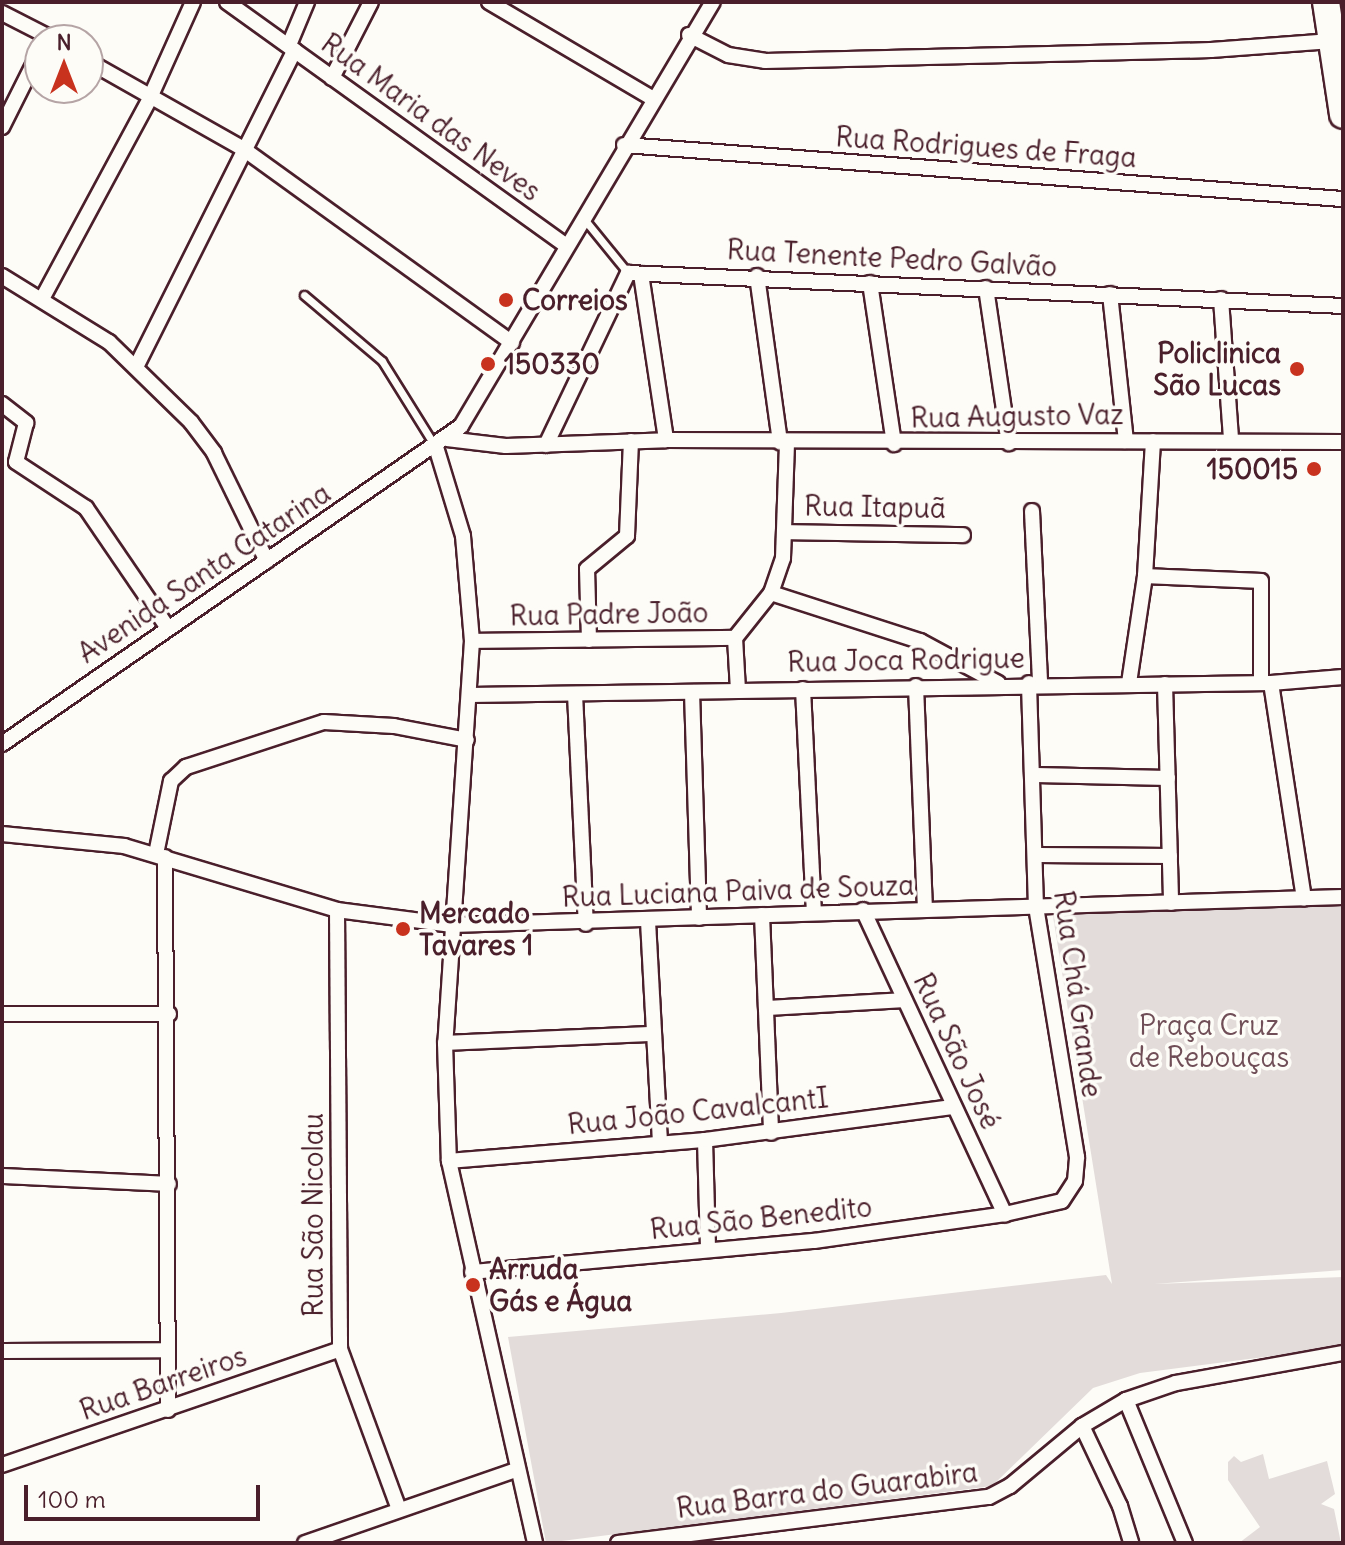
<!DOCTYPE html>
<html>
<head>
<meta charset="utf-8">
<style>
  body { margin:0 }
  #map { position:relative; width:1345px; height:1545px; overflow:hidden; background:#fdfcf7; font-family:Delius,sans-serif }
  div>[style] { position:absolute }
  .green>* { inset:0; background:#e3dcda }
  .roads { filter:drop-shadow(2px 0 #4a1f2b) drop-shadow(-2px 0 #4a1f2b) drop-shadow(0 2px #4a1f2b) drop-shadow(0 -2px #4a1f2b) }
  .lane>* { height:7px; margin:-3.5px; padding:0 3.5px; transform-origin:3.5px; border-radius:3.5px; background:#fdfcf7 }
  .street>* { height:14px; margin:-7px; padding:0 7px; transform-origin:7px; border-radius:7px; background:#fdfcf7 }
  .highway>* { height:26px; margin:-13px; padding:0 13px; transform-origin:13px; border-radius:13px; background:#fdfcf7 }
  .dots>* { width:22px; height:22px; translate:-50% -50%; box-sizing:border-box; border:4px solid #fdfcf7; border-radius:50% }
  span { translate:-50% -50%; white-space:nowrap; text-align:center; line-height:1.15; -webkit-text-stroke:7px #fdfcf7; paint-order:stroke }
  .street-label { font-size:28px; color:#4a1f2b }
  .poi-label { font-size:28px; color:#4a1f2b; font-weight:700 }
  .left { translate:0 -50%; text-align:left }
  .right { translate:-100% -50%; text-align:right }
  .park-label { font-size:28px; color:#704e57 }
  .frame { position:absolute; inset:0; border:4px solid #4a1f2b; pointer-events:none }
  .north { position:absolute; left:24px; top:24px; width:80px; height:80px; box-sizing:border-box; background:#fdfcf7; border:2px solid #b5a4a5; border-radius:50%; rotate:0deg; font-size:22px; font-weight:700; line-height:32px; text-align:center; color:#4a1f2b }
  .north::after { content:''; display:block; margin:auto; width:28px; height:36px; background:#c8321e; clip-path:polygon(50% 0,100% 100%,50% 72%,0 100%) }
  .scale { position:absolute; left:24px; top:1485px; width:236px; height:36px; box-sizing:border-box; border:4px solid #4a1f2b; border-top:0; padding-left:10px; font-size:24px; line-height:28px; white-space:nowrap; color:#4a1f2b; -webkit-text-stroke:6px #fdfcf7; paint-order:stroke }
</style>
</head>
<body>
<div id="map">
  <div class="green">
    <div style="clip-path:polygon(1343px 902px,1343px 1270px,1154px 1284px,1343px 1277px,1343px 1347px,1140px 1373px,1093px 1388px,992px 1486px,546px 1543px,508px 1337px,781px 1313px,1106px 1275px,1112px 1284px,1052px 910px)"></div>
    <div style="clip-path:polygon(1263px 1454px,1269px 1479px,1327px 1461px,1335px 1494px,1321px 1504px,1334px 1509px,1341px 1543px,1239px 1543px,1260px 1527px,1228px 1480px,1228px 1462px,1234px 1456px,1241px 1462px)"></div>
  </div>
  <div class="roads">
    <div class="lane">
      <div style="left:584px;top:219px;width:70px;rotate:50.8deg"></div>
      <div style="left:304px;top:295px;width:102px;rotate:40.2deg"></div>
      <div style="left:382px;top:361px;width:100px;rotate:58.1deg"></div>
    </div>
    <div class="street">
      <div style="left:227px;top:2px;width:418px;rotate:35.7deg"></div>
      <div style="left:489px;top:2px;width:189px;rotate:30.5deg"></div>
      <div style="left:2px;top:13px;width:59px;rotate:27deg"></div>
      <div style="left:689px;top:35px;width:44px;rotate:27.1deg"></div>
      <div style="left:728px;top:55px;width:37px;rotate:9deg"></div>
      <div style="left:765px;top:61px;width:446px;rotate:-1.4deg"></div>
      <div style="left:1211px;top:50px;width:121px;rotate:-4.3deg"></div>
      <div style="left:289px;top:45px;width:47px;rotate:-67.3deg"></div>
      <div style="left:88px;top:61px;width:177px;rotate:29.5deg"></div>
      <div style="left:242px;top:148px;width:333px;rotate:35.8deg"></div>
      <div style="left:332px;top:78px;width:85px;rotate:-62.8deg"></div>
      <div style="left:2px;top:127px;width:85px;rotate:-63.4deg"></div>
      <div style="left:624px;top:145px;width:721px;rotate:4.3deg"></div>
      <div style="left:641px;top:274px;width:168px;rotate:81.4deg"></div>
      <div style="left:2px;top:276px;width:126px;rotate:31.7deg"></div>
      <div style="left:109px;top:342px;width:115px;rotate:44.3deg"></div>
      <div style="left:191px;top:422px;width:39px;rotate:53deg"></div>
      <div style="left:214px;top:453px;width:120px;rotate:63.9deg"></div>
      <div style="left:757px;top:276px;width:168px;rotate:82.1deg"></div>
      <div style="left:870px;top:283px;width:163px;rotate:81.5deg"></div>
      <div style="left:986px;top:288px;width:157px;rotate:81.6deg"></div>
      <div style="left:1110px;top:294px;width:148px;rotate:83.8deg"></div>
      <div style="left:42px;top:299px;width:226px;rotate:-61.7deg"></div>
      <div style="left:149px;top:100px;width:107px;rotate:-65.8deg"></div>
      <div style="left:1221px;top:299px;width:141px;rotate:85.9deg"></div>
      <div style="left:137px;top:365px;width:352px;rotate:-63.4deg"></div>
      <div style="left:2px;top:404px;width:31px;rotate:38deg"></div>
      <div style="left:26px;top:423px;width:40px;rotate:104.4deg"></div>
      <div style="left:16px;top:462px;width:84px;rotate:33.3deg"></div>
      <div style="left:86px;top:508px;width:145px;rotate:55.7deg"></div>
      <div style="left:447px;top:439px;width:59px;rotate:6.8deg"></div>
      <div style="left:506px;top:446px;width:160px;rotate:-2.1deg"></div>
      <div style="left:666px;top:440px;width:677px;rotate:0.17deg"></div>
      <div style="left:546px;top:445px;width:191px;rotate:-64.5deg"></div>
      <div style="left:628px;top:273px;width:716px;rotate:2.64deg"></div>
      <div style="left:436px;top:447px;width:93px;rotate:73.1deg"></div>
      <div style="left:463px;top:536px;width:105px;rotate:85.1deg"></div>
      <div style="left:472px;top:641px;width:403px;rotate:93.8deg"></div>
      <div style="left:445px;top:1043px;width:118px;rotate:88.1deg"></div>
      <div style="left:449px;top:1161px;width:392px;rotate:77.3deg"></div>
      <div style="left:1032px;top:511px;width:172px;rotate:87.3deg"></div>
      <div style="left:786px;top:532px;width:177px;rotate:1deg"></div>
      <div style="left:1145px;top:576px;width:116px;rotate:2.5deg"></div>
      <div style="left:1261px;top:581px;width:102px;rotate:90deg"></div>
      <div style="left:771px;top:593px;width:157px;rotate:17.9deg"></div>
      <div style="left:920px;top:641px;width:89px;rotate:28.3deg"></div>
      <div style="left:735px;top:638px;width:58px;rotate:-51.3deg"></div>
      <div style="left:771px;top:593px;width:37px;rotate:-71deg"></div>
      <div style="left:783px;top:558px;width:116px;rotate:-88deg"></div>
      <div style="left:735px;top:638px;width:52px;rotate:86.7deg"></div>
      <div style="left:589px;top:640px;width:71px;rotate:-91.6deg"></div>
      <div style="left:587px;top:569px;width:52px;rotate:-39.5deg"></div>
      <div style="left:627px;top:536px;width:95px;rotate:-87.6deg"></div>
      <div style="left:472px;top:641px;width:263px;rotate:-0.7deg"></div>
      <div style="left:1129px;top:683px;width:108px;rotate:-81.5deg"></div>
      <div style="left:1145px;top:576px;width:135px;rotate:-86.6deg"></div>
      <div style="left:1271px;top:683px;width:218px;rotate:81.3deg"></div>
      <div style="left:1165px;top:684px;width:219px;rotate:88.4deg"></div>
      <div style="left:916px;top:686px;width:223px;rotate:87.7deg"></div>
      <div style="left:803px;top:689px;width:224px;rotate:87.2deg"></div>
      <div style="left:692px;top:692px;width:226px;rotate:88.2deg"></div>
      <div style="left:575px;top:694px;width:230px;rotate:87.3deg"></div>
      <div style="left:470px;top:695px;width:801px;rotate:-0.86deg"></div>
      <div style="left:1271px;top:683px;width:72px;rotate:-4.8deg"></div>
      <div style="left:2px;top:744px;width:558px;rotate:-34.71deg"></div>
      <div style="left:461px;top:426px;width:493px;rotate:-59.3deg"></div>
      <div style="left:1036px;top:775px;width:132px;rotate:1.3deg"></div>
      <div style="left:2px;top:834px;width:123px;rotate:5.6deg"></div>
      <div style="left:124px;top:846px;width:222px;rotate:16.7deg"></div>
      <div style="left:337px;top:910px;width:116px;rotate:7.4deg"></div>
      <div style="left:452px;top:925px;width:891px;rotate:-1.8deg"></div>
      <div style="left:156px;top:854px;width:75px;rotate:-78.4deg"></div>
      <div style="left:171px;top:781px;width:21px;rotate:-43deg"></div>
      <div style="left:186px;top:767px;width:145px;rotate:-18.1deg"></div>
      <div style="left:324px;top:722px;width:70px;rotate:3.3deg"></div>
      <div style="left:394px;top:726px;width:74px;rotate:10.9deg"></div>
      <div style="left:1038px;top:855px;width:132px;rotate:0.4deg"></div>
      <div style="left:165px;top:857px;width:553px;rotate:89.69deg"></div>
      <div style="left:337px;top:910px;width:439px;rotate:89.6deg"></div>
      <div style="left:340px;top:1349px;width:171px;rotate:69.8deg"></div>
      <div style="left:863px;top:910px;width:336px;rotate:65deg"></div>
      <div style="left:762px;top:915px;width:218px;rotate:87.6deg"></div>
      <div style="left:648px;top:921px;width:223px;rotate:86.9deg"></div>
      <div style="left:766px;top:1008px;width:137px;rotate:-3.3deg"></div>
      <div style="left:2px;top:1014px;width:167px"></div>
      <div style="left:445px;top:1043px;width:209px;rotate:-2.5deg"></div>
      <div style="left:705px;top:1140px;width:110px;rotate:88.4deg"></div>
      <div style="left:449px;top:1161px;width:257px;rotate:-4.7deg"></div>
      <div style="left:705px;top:1140px;width:250px;rotate:-7.6deg"></div>
      <div style="left:2px;top:1176px;width:167px;rotate:2.7deg"></div>
      <div style="left:472px;top:1272px;width:343px;rotate:-5.2deg"></div>
      <div style="left:814px;top:1241px;width:193px;rotate:-8deg"></div>
      <div style="left:1005px;top:1214px;width:58px;rotate:-12.8deg"></div>
      <div style="left:1062px;top:1201px;width:24px;rotate:-57deg"></div>
      <div style="left:1075px;top:1181px;width:24px;rotate:-85deg"></div>
      <div style="left:1077px;top:1157px;width:253px;rotate:-99.3deg"></div>
      <div style="left:1036px;top:907px;width:224px;rotate:-91.8deg"></div>
      <div style="left:2px;top:1351px;width:166px;rotate:-0.3deg"></div>
      <div style="left:1126px;top:1400px;width:155px;rotate:67.6deg"></div>
      <div style="left:1082px;top:1426px;width:89px;rotate:64.6deg"></div>
      <div style="left:1120px;top:1506px;width:39px;rotate:73deg"></div>
      <div style="left:2px;top:1465px;width:357px;rotate:-18.9deg"></div>
      <div style="left:305px;top:1543px;width:223px;rotate:-19.1deg"></div>
      <div style="left:618px;top:1543px;width:374px;rotate:-7.1deg"></div>
      <div style="left:989px;top:1497px;width:24px;rotate:-28deg"></div>
      <div style="left:1010px;top:1486px;width:94px;rotate:-39.8deg"></div>
      <div style="left:1082px;top:1426px;width:51px;rotate:-30.6deg"></div>
      <div style="left:1126px;top:1400px;width:53px;rotate:-18.8deg"></div>
      <div style="left:1176px;top:1383px;width:170px;rotate:-10.2deg"></div>
    </div>
    <div class="highway">
      <div style="left:1326px;top:2px;width:114px;rotate:81.4deg"></div>
    </div>
  </div>
  <div class="dots">
    <div style="left:506px;top:300px;background:#c8321e"></div>
    <div style="left:488px;top:364px;background:#c8321e"></div>
    <div style="left:1297px;top:369px;background:#c8321e"></div>
    <div style="left:1314px;top:469px;background:#c8321e"></div>
    <div style="left:403px;top:929px;background:#c8321e"></div>
    <div style="left:473px;top:1285px;background:#c8321e"></div>
  </div>
  <div class="street-label">
    <span style="left:431px;top:117px;rotate:36deg">Rua Maria das Neves</span>
    <span style="left:986px;top:147px;rotate:4deg">Rua Rodrigues de Fraga</span>
    <span style="left:892px;top:258px;rotate:3deg">Rua Tenente Pedro Galvão</span>
    <span style="left:1017px;top:416px;rotate:-1deg">Rua Augusto Vaz</span>
    <span style="left:875px;top:507px;rotate:1deg">Rua Itapuã</span>
    <span style="left:204px;top:573px;rotate:-34deg">Avenida Santa Catarina</span>
    <span style="left:609px;top:614px;rotate:-1deg">Rua Padre João</span>
    <span style="left:906px;top:660px;rotate:-1deg">Rua Joca Rodrigue</span>
    <span style="left:738px;top:891px;rotate:-2deg">Rua Luciana Paiva de Souza</span>
    <span style="left:1078px;top:994px;rotate:82deg">Rua Chá Grande</span>
    <span style="left:957px;top:1051px;rotate:65deg">Rua São José</span>
    <span style="left:698px;top:1111px;rotate:-6deg">Rua João CavalcantI</span>
    <span style="left:313px;top:1215px;rotate:-90deg">Rua São Nicolau</span>
    <span style="left:761px;top:1218px;rotate:-6deg">Rua São Benedito</span>
    <span style="left:163px;top:1383px;rotate:-19deg">Rua Barreiros</span>
    <span style="left:827px;top:1490px;rotate:-7deg">Rua Barra do Guarabira</span>
  </div>
  <div class="poi-label">
    <span class="left" style="left:522px;top:300px">Correios</span>
    <span class="right" style="left:1281px;top:369px">Policlinica<br>São Lucas</span>
    <span class="left" style="left:504px;top:364px">150330</span>
    <span class="right" style="left:1298px;top:469px">150015</span>
    <span class="left" style="left:419px;top:929px">Mercado<br>Tavares 1</span>
    <span class="left" style="left:489px;top:1285px">Arruda<br>Gás e Água</span>
  </div>
  <div class="park-label">
    <span style="left:1209px;top:1041px">Praça Cruz<br>de Rebouças</span>
  </div>
  <div class="frame"></div>
  <div class="north">N</div>
  <div class="scale">100 m</div>
</div>
</body>
</html>
